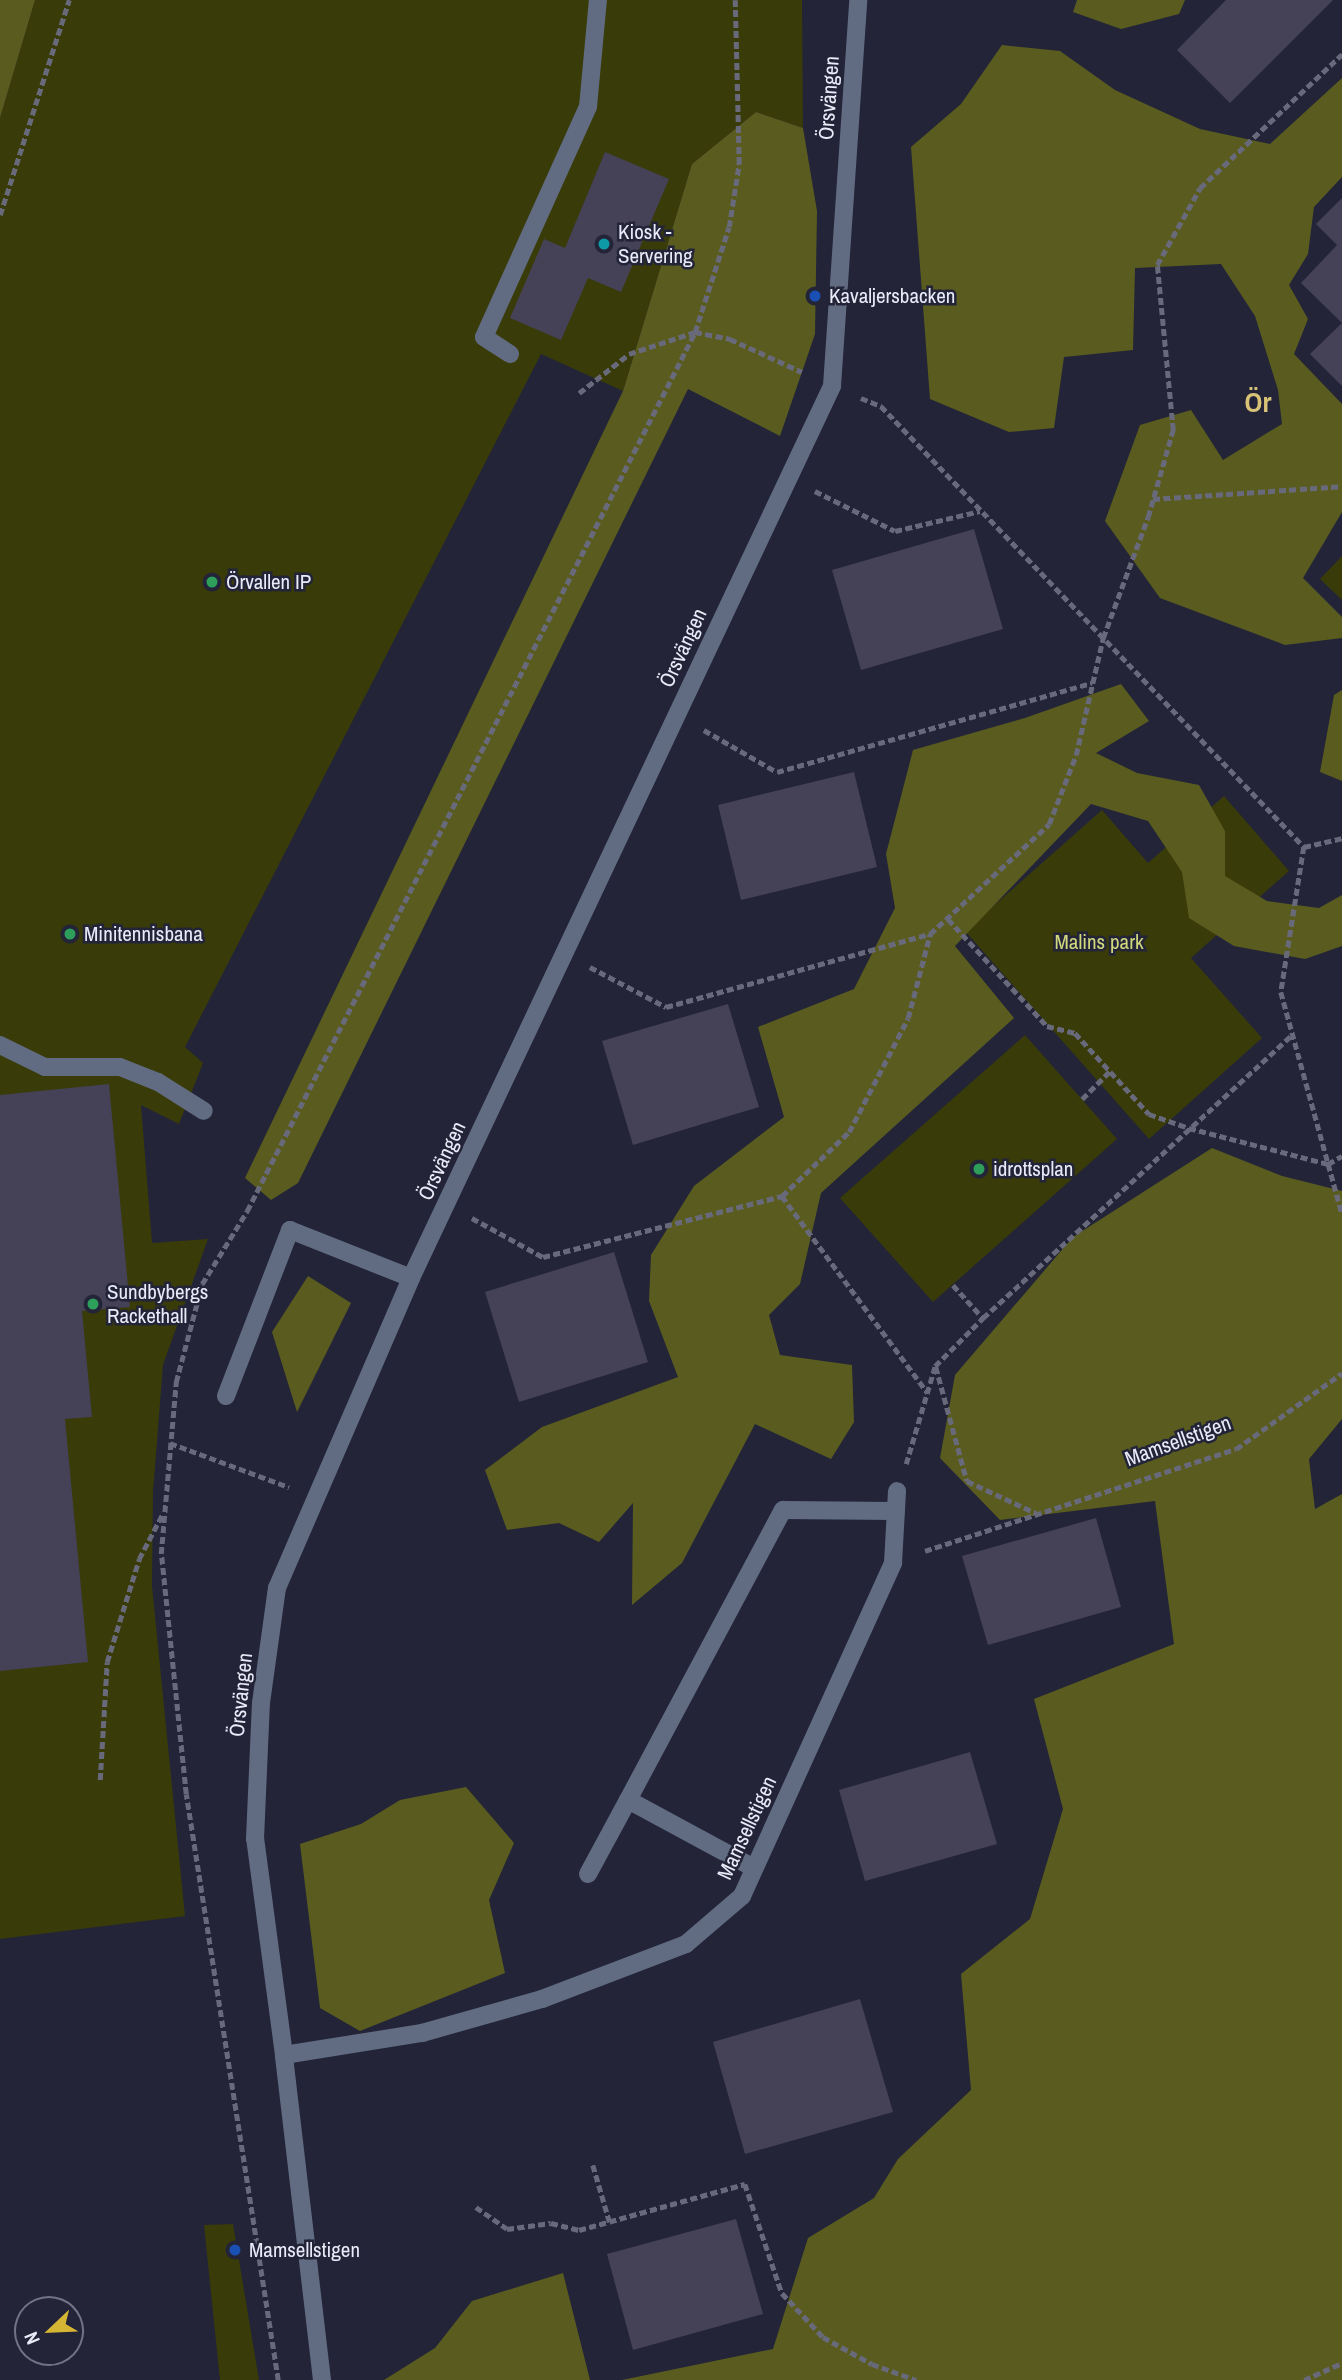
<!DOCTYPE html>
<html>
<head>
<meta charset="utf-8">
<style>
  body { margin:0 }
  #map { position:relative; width:1342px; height:2380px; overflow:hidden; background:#232438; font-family:"Archivo Narrow",sans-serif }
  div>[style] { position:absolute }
  .green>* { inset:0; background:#393b09 }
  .forest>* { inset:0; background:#595c1e }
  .building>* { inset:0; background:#454156 }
  .path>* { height:4.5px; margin-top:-2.25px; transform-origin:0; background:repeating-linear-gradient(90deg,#686a7b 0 7px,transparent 0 10.5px) }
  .minor>* { height:18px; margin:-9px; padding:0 9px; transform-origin:9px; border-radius:9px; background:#616c83 }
  .dots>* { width:19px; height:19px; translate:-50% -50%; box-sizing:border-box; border:4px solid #232438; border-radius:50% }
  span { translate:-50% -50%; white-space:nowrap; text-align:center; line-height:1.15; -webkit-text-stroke:5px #232438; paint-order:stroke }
  .street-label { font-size:21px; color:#e9ebf8 }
  .poi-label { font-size:21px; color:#e9ebf8 }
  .left { translate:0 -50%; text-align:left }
  .park-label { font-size:21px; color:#d1d87e }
  .district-label { font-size:28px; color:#d8c376; font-weight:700 }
  .north { position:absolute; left:14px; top:2296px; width:70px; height:70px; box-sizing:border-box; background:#232438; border:2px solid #727485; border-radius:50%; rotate:247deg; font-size:19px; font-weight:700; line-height:28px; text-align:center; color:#e9ebf8 }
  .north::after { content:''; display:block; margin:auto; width:24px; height:32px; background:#d5b534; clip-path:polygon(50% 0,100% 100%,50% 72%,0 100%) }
</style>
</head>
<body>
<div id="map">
  <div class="green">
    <div style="clip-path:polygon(35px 0,802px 0,803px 128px,756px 112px,692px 164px,623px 391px,541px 354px,185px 1047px,203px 1063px,179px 1124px,141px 1105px,152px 1243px,208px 1239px,163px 1365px,153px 1492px,152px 1586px,185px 1916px,0 1939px,0 118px)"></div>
    <div style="clip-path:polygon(1342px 556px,1342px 600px,1320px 579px)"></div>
    <div style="clip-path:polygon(1224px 796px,1289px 871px,1191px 958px,1262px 1038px,1149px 1139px,965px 931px,1102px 810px,1148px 863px)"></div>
    <div style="clip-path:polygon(1025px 1035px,1117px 1139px,933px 1302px,840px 1198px)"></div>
    <div style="clip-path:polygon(233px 2224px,259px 2380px,220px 2380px,204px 2225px)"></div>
  </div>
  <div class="forest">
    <div style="clip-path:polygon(0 0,35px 0,0 118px)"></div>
    <div style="clip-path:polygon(1077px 0,1185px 0,1179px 14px,1121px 29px,1073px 12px)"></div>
    <div style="clip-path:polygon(1002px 45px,1060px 51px,1115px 90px,1200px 129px,1270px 144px,1342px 78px,1342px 177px,1314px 207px,1308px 254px,1289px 285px,1308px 319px,1294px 354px,1342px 404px,1342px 512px,1303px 578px,1342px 617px,1342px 638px,1285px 645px,1160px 598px,1105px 521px,1140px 425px,1191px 410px,1223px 460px,1282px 424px,1278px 390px,1255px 316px,1221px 264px,1135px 268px,1133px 350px,1064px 357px,1054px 428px,1009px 432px,930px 399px,911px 147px,961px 104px)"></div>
    <div style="clip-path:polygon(756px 112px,803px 128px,817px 211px,815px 334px,780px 436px,688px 389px,298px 1183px,271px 1200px,245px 1178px,623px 391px,692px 164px)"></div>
    <div style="clip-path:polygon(1121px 684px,1149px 721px,1096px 753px,1137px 773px,1199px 785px,1225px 831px,1225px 876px,1267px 901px,1319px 908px,1342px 895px,1342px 946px,1305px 959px,1234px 946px,1189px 918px,1182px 872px,1148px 821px,1091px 804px,955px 946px,1014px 1018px,821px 1193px,800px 1284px,769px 1315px,780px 1355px,852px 1365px,854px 1422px,831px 1459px,755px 1424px,682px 1563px,632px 1605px,633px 1503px,599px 1542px,559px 1523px,507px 1530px,485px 1470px,542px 1427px,678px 1377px,649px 1301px,651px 1255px,694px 1186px,784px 1117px,758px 1027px,854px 989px,895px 908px,886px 854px,913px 750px,1025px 718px)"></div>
    <div style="clip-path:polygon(1342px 690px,1342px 781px,1320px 772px,1334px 695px)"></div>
    <div style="clip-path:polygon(1212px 1148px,1282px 1176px,1342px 1191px,1342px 1419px,1309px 1459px,1315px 1509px,1342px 1494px,1342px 2380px,622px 2380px,773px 2349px,808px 2238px,874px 2198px,898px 2159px,971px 2090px,961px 1974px,1030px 1919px,1063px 1809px,1034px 1699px,1174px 1644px,1155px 1501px,1000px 1520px,940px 1458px,955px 1375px,1073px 1237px)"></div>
    <div style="clip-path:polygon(308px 1276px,351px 1303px,297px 1412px,272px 1332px)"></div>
    <div style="clip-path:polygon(466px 1787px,514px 1843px,489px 1900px,505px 1973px,360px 2031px,320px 2008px,300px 1844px,361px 1824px,400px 1800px)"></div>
    <div style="clip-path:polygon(563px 2273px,590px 2380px,384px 2380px,435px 2348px,472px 2301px)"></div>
  </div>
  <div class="building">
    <div style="clip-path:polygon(1226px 0,1333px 0,1230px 103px,1177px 50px)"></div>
    <div style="clip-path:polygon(605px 152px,669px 179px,621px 292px,588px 278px,561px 340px,510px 318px,544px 239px,565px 248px)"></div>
    <div style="clip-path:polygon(1342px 198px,1342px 386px,1310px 354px,1342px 323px,1301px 283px,1337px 245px,1316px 224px)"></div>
    <div style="clip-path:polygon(974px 529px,1003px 629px,861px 670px,832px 570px)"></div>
    <div style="clip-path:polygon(854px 772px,877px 867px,741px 900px,718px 805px)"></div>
    <div style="clip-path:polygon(728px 1004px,759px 1107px,633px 1145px,602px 1041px)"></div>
    <div style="clip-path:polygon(109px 1084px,130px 1307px,82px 1311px,92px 1417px,65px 1419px,88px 1662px,0 1671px,0 1095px)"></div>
    <div style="clip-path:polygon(614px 1252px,648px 1362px,519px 1402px,485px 1292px)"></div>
    <div style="clip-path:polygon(1096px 1518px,1121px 1607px,988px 1645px,962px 1556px)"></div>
    <div style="clip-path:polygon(970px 1752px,997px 1844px,865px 1881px,839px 1790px)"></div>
    <div style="clip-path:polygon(860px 1999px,893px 2112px,745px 2154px,713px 2042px)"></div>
    <div style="clip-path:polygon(736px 2219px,763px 2314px,633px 2350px,607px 2254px)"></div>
  </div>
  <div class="path">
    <div style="left:0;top:215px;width:226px;rotate:-72.2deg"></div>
    <div style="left:579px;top:393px;width:63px;rotate:-38deg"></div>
    <div style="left:629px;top:354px;width:70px;rotate:-18.4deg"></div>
    <div style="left:695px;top:332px;width:36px;rotate:11deg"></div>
    <div style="left:730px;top:339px;width:79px;rotate:24.6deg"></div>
    <div style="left:861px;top:398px;width:22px;rotate:22deg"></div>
    <div style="left:881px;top:406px;width:611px;rotate:46.19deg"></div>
    <div style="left:1304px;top:847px;width:147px;rotate:99deg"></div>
    <div style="left:1281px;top:992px;width:230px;rotate:74.6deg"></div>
    <div style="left:815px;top:491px;width:89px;rotate:26.6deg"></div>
    <div style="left:895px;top:531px;width:87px;rotate:-13.2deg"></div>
    <div style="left:1153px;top:499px;width:189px;rotate:-3.9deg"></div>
    <div style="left:704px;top:730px;width:84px;rotate:29.9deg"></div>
    <div style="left:777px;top:772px;width:327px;rotate:-15.8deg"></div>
    <div style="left:1304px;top:847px;width:39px;rotate:-13deg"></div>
    <div style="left:948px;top:919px;width:146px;rotate:47.2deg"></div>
    <div style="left:1047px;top:1026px;width:29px;rotate:14deg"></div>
    <div style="left:1075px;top:1033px;width:110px;rotate:47.6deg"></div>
    <div style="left:1149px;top:1114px;width:42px;rotate:19.3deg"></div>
    <div style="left:1189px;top:1128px;width:144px;rotate:14.5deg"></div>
    <div style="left:1328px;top:1164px;width:16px;rotate:-30deg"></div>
    <div style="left:590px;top:967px;width:86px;rotate:27.8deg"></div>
    <div style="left:666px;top:1007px;width:274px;rotate:-15.5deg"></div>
    <div style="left:930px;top:934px;width:162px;rotate:-42.7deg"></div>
    <div style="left:1049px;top:824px;width:74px;rotate:-68.6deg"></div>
    <div style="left:1076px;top:755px;width:120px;rotate:-77deg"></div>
    <div style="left:1103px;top:638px;width:129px;rotate:-69.6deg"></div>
    <div style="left:1148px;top:517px;width:91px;rotate:-74deg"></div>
    <div style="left:1173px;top:430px;width:166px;rotate:-95.5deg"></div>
    <div style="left:1157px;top:265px;width:88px;rotate:-60.8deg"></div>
    <div style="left:1200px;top:188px;width:195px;rotate:-43.3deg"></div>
    <div style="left:1082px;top:1099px;width:40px;rotate:-45deg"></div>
    <div style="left:782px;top:1196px;width:245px;rotate:53.5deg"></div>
    <div style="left:472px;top:1218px;width:81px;rotate:28.8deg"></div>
    <div style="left:543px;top:1257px;width:247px;rotate:-14.3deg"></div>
    <div style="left:782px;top:1196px;width:93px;rotate:-43.7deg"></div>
    <div style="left:849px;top:1132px;width:128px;rotate:-62.6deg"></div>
    <div style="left:908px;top:1018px;width:87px;rotate:-75.3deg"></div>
    <div style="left:953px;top:1285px;width:45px;rotate:47.7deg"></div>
    <div style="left:936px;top:1367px;width:118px;rotate:74.8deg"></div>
    <div style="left:967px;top:1481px;width:76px;rotate:24.9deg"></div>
    <div style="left:170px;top:1443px;width:127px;rotate:20.3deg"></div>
    <div style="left:906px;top:1464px;width:102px;rotate:-73.5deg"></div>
    <div style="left:935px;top:1366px;width:68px;rotate:-45deg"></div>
    <div style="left:983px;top:1318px;width:420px;rotate:-42.5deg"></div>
    <div style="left:925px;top:1551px;width:327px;rotate:-18.2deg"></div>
    <div style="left:1236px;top:1449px;width:130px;rotate:-35.6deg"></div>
    <div style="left:100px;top:1780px;width:118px;rotate:-86.6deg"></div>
    <div style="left:107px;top:1662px;width:108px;rotate:-72.7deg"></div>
    <div style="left:139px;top:1559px;width:50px;rotate:-62.4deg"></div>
    <div style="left:593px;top:2165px;width:60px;rotate:73.7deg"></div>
    <div style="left:476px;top:2207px;width:38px;rotate:35deg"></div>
    <div style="left:507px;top:2229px;width:44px;rotate:-7.8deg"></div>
    <div style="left:551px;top:2223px;width:29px;rotate:14deg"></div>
    <div style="left:579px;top:2230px;width:172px;rotate:-15.5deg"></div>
    <div style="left:745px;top:2184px;width:115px;rotate:71.3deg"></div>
    <div style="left:782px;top:2293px;width:60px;rotate:47deg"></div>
    <div style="left:823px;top:2337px;width:56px;rotate:28.9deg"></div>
    <div style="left:872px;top:2364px;width:47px;rotate:20deg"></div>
    <div style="left:278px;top:2380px;width:593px;rotate:-98.92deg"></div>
    <div style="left:186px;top:1794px;width:241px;rotate:-95.9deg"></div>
    <div style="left:161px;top:1554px;width:173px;rotate:-85deg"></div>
    <div style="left:176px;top:1382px;width:101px;rotate:-75.1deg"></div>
    <div style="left:202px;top:1284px;width:86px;rotate:-58.3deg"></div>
    <div style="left:247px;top:1211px;width:987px;rotate:-62.99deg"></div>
    <div style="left:695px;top:332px;width:110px;rotate:-72.1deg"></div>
    <div style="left:729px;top:227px;width:64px;rotate:-81deg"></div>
    <div style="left:739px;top:164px;width:164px;rotate:-91.4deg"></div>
    <div style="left:1304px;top:2380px;width:42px;rotate:-24.1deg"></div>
  </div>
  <div class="minor">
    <div style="left:510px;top:354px;width:31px;rotate:-147deg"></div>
    <div style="left:484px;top:337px;width:252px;rotate:-65.7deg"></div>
    <div style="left:588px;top:107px;width:107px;rotate:-84.7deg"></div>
    <div style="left:0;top:1045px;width:50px;rotate:26.1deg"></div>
    <div style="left:45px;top:1067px;width:75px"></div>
    <div style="left:120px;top:1067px;width:41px;rotate:21.5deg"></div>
    <div style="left:158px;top:1082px;width:54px;rotate:32.2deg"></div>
    <div style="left:226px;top:1396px;width:178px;rotate:-68.9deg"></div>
    <div style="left:290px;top:1230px;width:130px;rotate:21.6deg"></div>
    <div style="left:754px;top:1868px;width:143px;rotate:-151.6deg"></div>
    <div style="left:628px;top:1800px;width:329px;rotate:-61.9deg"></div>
    <div style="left:783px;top:1510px;width:113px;rotate:0.5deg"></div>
    <div style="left:588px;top:1874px;width:84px;rotate:-61.6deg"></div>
    <div style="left:284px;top:2055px;width:140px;rotate:-9.1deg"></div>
    <div style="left:422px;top:2033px;width:125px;rotate:-15.8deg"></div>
    <div style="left:542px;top:1999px;width:154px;rotate:-20.9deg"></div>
    <div style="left:686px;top:1944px;width:74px;rotate:-40.6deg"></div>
    <div style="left:742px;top:1896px;width:366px;rotate:-65.6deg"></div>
    <div style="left:893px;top:1563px;width:72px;rotate:-86.8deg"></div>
    <div style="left:322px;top:2380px;width:327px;rotate:-96.7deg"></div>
    <div style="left:284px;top:2055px;width:218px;rotate:-97.6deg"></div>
    <div style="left:255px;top:1839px;width:136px;rotate:-87.5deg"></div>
    <div style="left:261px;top:1703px;width:116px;rotate:-82.1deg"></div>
    <div style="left:277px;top:1588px;width:338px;rotate:-66.6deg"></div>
    <div style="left:411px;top:1278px;width:986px;rotate:-64.73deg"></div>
    <div style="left:832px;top:386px;width:387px;rotate:-86.1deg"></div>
  </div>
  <div class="dots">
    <div style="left:604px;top:244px;background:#0f9aa8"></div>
    <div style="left:815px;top:296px;background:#1a4fb4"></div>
    <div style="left:212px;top:582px;background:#2e9e5b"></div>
    <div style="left:70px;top:934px;background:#2e9e5b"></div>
    <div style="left:979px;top:1169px;background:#2e9e5b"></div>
    <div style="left:93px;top:1304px;background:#2e9e5b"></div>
    <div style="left:235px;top:2250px;background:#1a4fb4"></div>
  </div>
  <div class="street-label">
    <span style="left:829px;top:98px;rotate:-86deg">Örsvängen</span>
    <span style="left:683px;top:648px;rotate:-65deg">Örsvängen</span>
    <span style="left:442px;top:1161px;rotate:-65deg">Örsvängen</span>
    <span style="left:1178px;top:1441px;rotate:-20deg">Mamsellstigen</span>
    <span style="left:241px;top:1695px;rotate:-84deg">Örsvängen</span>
    <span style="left:747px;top:1828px;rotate:-65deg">Mamsellstigen</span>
  </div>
  <div class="poi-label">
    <span class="left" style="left:618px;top:244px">Kiosk -<br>Servering</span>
    <span class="left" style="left:829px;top:296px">Kavaljersbacken</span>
    <span class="left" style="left:226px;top:582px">Örvallen IP</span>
    <span class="left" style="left:84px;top:934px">Minitennisbana</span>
    <span class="left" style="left:993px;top:1169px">idrottsplan</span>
    <span class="left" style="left:107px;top:1304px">Sundbybergs<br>Rackethall</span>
    <span class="left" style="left:249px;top:2250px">Mamsellstigen</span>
  </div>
  <div class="park-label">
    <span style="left:1099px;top:942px">Malins park</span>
  </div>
  <div class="district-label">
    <span style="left:1258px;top:402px">Ör</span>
  </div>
  <div class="north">N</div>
</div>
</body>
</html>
